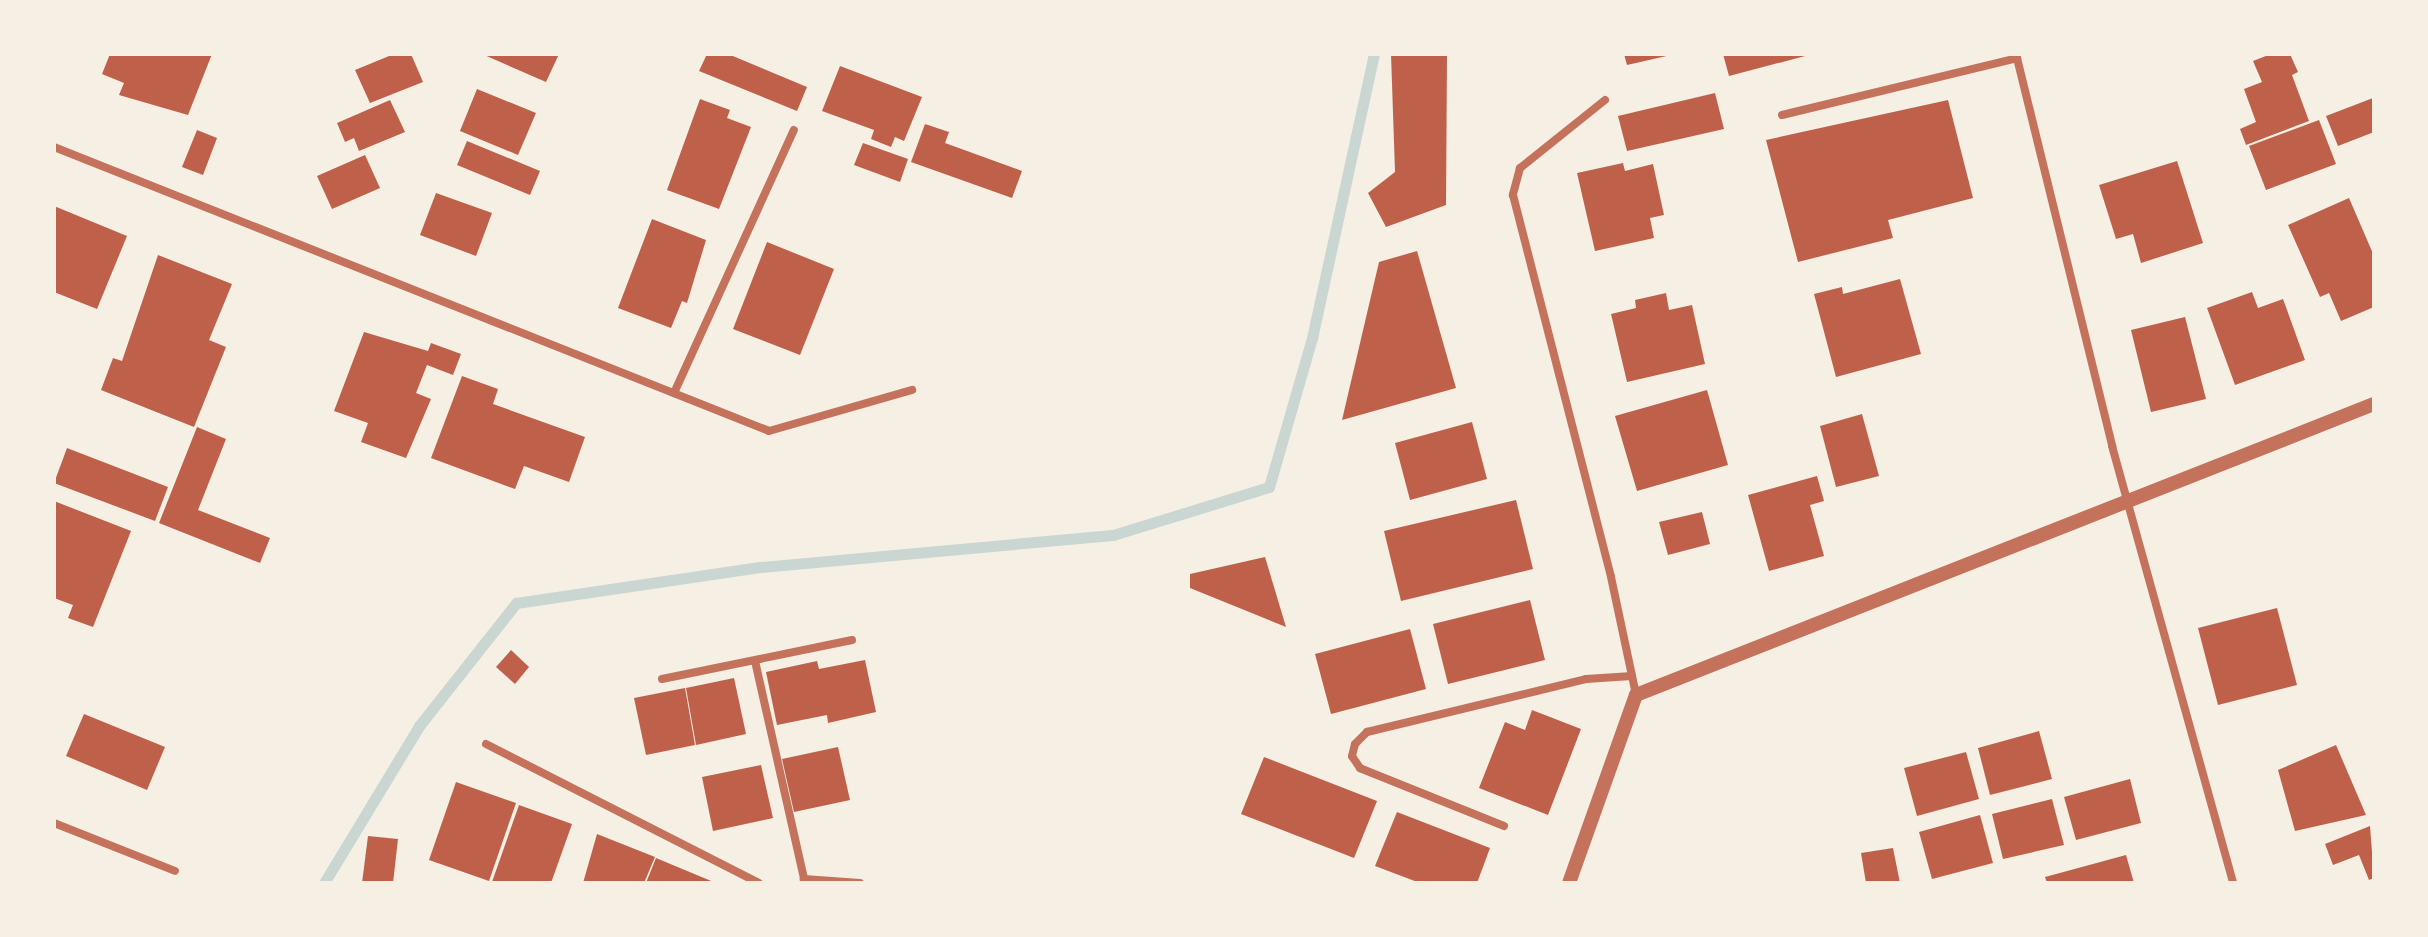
<!DOCTYPE html>
<html>
<head>
<meta charset="utf-8">
<style>
  body { margin:0 }
  #map { position:relative; width:2428px; height:937px; overflow:hidden; background:#f6efe4; font-family:"Golos Text",sans-serif }
  div>[style] { position:absolute }
  .stream>* { height:11px; margin:-5.5px; padding:0 5.5px; transform-origin:5.5px; border-radius:5.5px; background:#c9d6d2 }
  .building>* { inset:0; background:#bf614a }
  .minor>* { height:8px; margin:-4px; padding:0 4px; transform-origin:4px; border-radius:4px; background:#c5725c }
  .tertiary>* { height:14px; margin:-7px; padding:0 7px; transform-origin:7px; border-radius:7px; background:#c5725c }
  span { translate:-50% -50%; white-space:nowrap; text-align:center; line-height:1.15; -webkit-text-stroke:7px #f6efe4; paint-order:stroke }
  .frame { position:absolute; inset:0; border:56px solid #f6efe4; pointer-events:none }
</style>
</head>
<body>
<div id="map">
  <div class="stream">
    <div style="left:324px;top:883px;width:184px;rotate:-58.8deg"></div>
    <div style="left:419px;top:726px;width:157px;rotate:-51.7deg"></div>
    <div style="left:516px;top:603px;width:248px;rotate:-8.4deg"></div>
    <div style="left:761px;top:567px;width:353px;rotate:-5.2deg"></div>
    <div style="left:1113px;top:535px;width:163px;rotate:-17.1deg"></div>
    <div style="left:1269px;top:487px;width:155px;rotate:-73.9deg"></div>
    <div style="left:1312px;top:338px;width:291px;rotate:-77.7deg"></div>
  </div>
  <div class="building">
    <div style="clip-path:polygon(110px 54px,212px 54px,188px 115px,119px 95px,124px 83px,102px 74px)"></div>
    <div style="clip-path:polygon(394px 54px,411px 54px,423px 82px,370px 103px,355px 70px)"></div>
    <div style="clip-path:polygon(482px 54px,559px 54px,546px 82px)"></div>
    <div style="clip-path:polygon(707px 54px,728px 54px,807px 87px,797px 111px,699px 71px)"></div>
    <div style="clip-path:polygon(1391px 54px,1447px 54px,1446px 205px,1386px 227px,1368px 193px,1395px 172px)"></div>
    <div style="clip-path:polygon(1624px 54px,1671px 54px,1671px 55px,1627px 65px)"></div>
    <div style="clip-path:polygon(1723px 54px,1809px 54px,1809px 55px,1729px 76px)"></div>
    <div style="clip-path:polygon(2271px 54px,2290px 54px,2298px 72px,2292px 75px,2309px 121px,2246px 145px,2240px 129px,2256px 122px,2244px 89px,2262px 82px,2253px 61px)"></div>
    <div style="clip-path:polygon(840px 66px,922px 97px,904px 141px,895px 137px,891px 147px,871px 139px,874px 130px,822px 111px)"></div>
    <div style="clip-path:polygon(477px 89px,536px 113px,518px 155px,460px 131px)"></div>
    <div style="clip-path:polygon(1715px 93px,1724px 129px,1627px 151px,1618px 116px)"></div>
    <div style="clip-path:polygon(2373px 98px,2374px 132px,2338px 146px,2326px 116px)"></div>
    <div style="clip-path:polygon(700px 99px,730px 110px,727px 118px,751px 127px,719px 209px,667px 190px)"></div>
    <div style="clip-path:polygon(390px 100px,405px 132px,359px 151px,354px 138px,345px 142px,337px 123px)"></div>
    <div style="clip-path:polygon(1948px 100px,1973px 198px,1888px 220px,1893px 238px,1798px 262px,1766px 140px)"></div>
    <div style="clip-path:polygon(2319px 120px,2336px 164px,2266px 190px,2249px 146px)"></div>
    <div style="clip-path:polygon(925px 124px,949px 132px,945px 143px,1022px 171px,1012px 198px,911px 162px)"></div>
    <div style="clip-path:polygon(197px 130px,217px 138px,203px 175px,182px 167px)"></div>
    <div style="clip-path:polygon(467px 141px,540px 171px,530px 195px,457px 165px)"></div>
    <div style="clip-path:polygon(863px 143px,908px 159px,900px 182px,854px 165px)"></div>
    <div style="clip-path:polygon(365px 155px,380px 188px,332px 209px,317px 176px)"></div>
    <div style="clip-path:polygon(2177px 161px,2203px 243px,2141px 263px,2133px 234px,2116px 239px,2099px 185px)"></div>
    <div style="clip-path:polygon(1623px 163px,1625px 171px,1653px 164px,1664px 215px,1650px 218px,1654px 238px,1595px 251px,1577px 173px)"></div>
    <div style="clip-path:polygon(436px 193px,492px 213px,476px 256px,420px 235px)"></div>
    <div style="clip-path:polygon(2349px 198px,2374px 256px,2374px 307px,2341px 321px,2329px 293px,2320px 297px,2288px 225px)"></div>
    <div style="clip-path:polygon(54px 206px,127px 236px,97px 309px,54px 292px)"></div>
    <div style="clip-path:polygon(652px 219px,706px 240px,687px 303px,682px 301px,671px 328px,618px 308px)"></div>
    <div style="clip-path:polygon(767px 242px,834px 269px,800px 355px,733px 329px)"></div>
    <div style="clip-path:polygon(1417px 251px,1456px 388px,1342px 420px,1379px 262px)"></div>
    <div style="clip-path:polygon(158px 255px,232px 284px,209px 340px,226px 347px,194px 427px,101px 390px,113px 358px,122px 361px)"></div>
    <div style="clip-path:polygon(1900px 279px,1921px 354px,1836px 377px,1814px 294px,1842px 287px,1843px 294px)"></div>
    <div style="clip-path:polygon(2252px 292px,2258px 308px,2283px 299px,2305px 360px,2235px 385px,2207px 308px)"></div>
    <div style="clip-path:polygon(1666px 293px,1669px 310px,1692px 305px,1705px 364px,1627px 382px,1611px 314px,1636px 308px,1635px 300px)"></div>
    <div style="clip-path:polygon(2185px 317px,2206px 399px,2151px 412px,2131px 330px)"></div>
    <div style="clip-path:polygon(364px 332px,428px 351px,431px 343px,461px 354px,453px 375px,427px 365px,416px 393px,431px 399px,406px 458px,361px 442px,368px 423px,334px 411px)"></div>
    <div style="clip-path:polygon(462px 376px,498px 389px,493px 404px,585px 437px,569px 482px,524px 466px,515px 489px,431px 458px)"></div>
    <div style="clip-path:polygon(1707px 390px,1728px 465px,1637px 491px,1615px 416px)"></div>
    <div style="clip-path:polygon(1862px 414px,1879px 476px,1836px 487px,1820px 426px)"></div>
    <div style="clip-path:polygon(1472px 422px,1487px 479px,1410px 500px,1395px 443px)"></div>
    <div style="clip-path:polygon(197px 427px,226px 439px,198px 510px,270px 538px,260px 563px,159px 523px)"></div>
    <div style="clip-path:polygon(67px 448px,168px 487px,155px 521px,54px 483px)"></div>
    <div style="clip-path:polygon(1817px 476px,1824px 501px,1810px 505px,1824px 556px,1769px 571px,1748px 495px)"></div>
    <div style="clip-path:polygon(1516px 500px,1533px 569px,1401px 601px,1384px 531px)"></div>
    <div style="clip-path:polygon(54px 501px,131px 531px,93px 627px,68px 618px,73px 605px,54px 598px)"></div>
    <div style="clip-path:polygon(1702px 512px,1710px 544px,1668px 555px,1659px 522px)"></div>
    <div style="clip-path:polygon(1265px 557px,1286px 627px,1190px 588px,1190px 574px)"></div>
    <div style="clip-path:polygon(1530px 600px,1545px 660px,1448px 684px,1433px 624px)"></div>
    <div style="clip-path:polygon(2277px 608px,2297px 685px,2218px 705px,2198px 628px)"></div>
    <div style="clip-path:polygon(1410px 629px,1426px 689px,1331px 714px,1315px 654px)"></div>
    <div style="clip-path:polygon(511px 650px,529px 667px,515px 684px,496px 667px)"></div>
    <div style="clip-path:polygon(865px 660px,876px 712px,828px 723px,827px 715px,777px 725px,766px 672px,817px 661px,819px 669px)"></div>
    <div style="clip-path:polygon(734px 678px,746px 734px,696px 745px,686px 688px)"></div>
    <div style="clip-path:polygon(685px 688px,695px 745px,646px 755px,634px 698px)"></div>
    <div style="clip-path:polygon(1532px 710px,1581px 729px,1548px 815px,1479px 788px,1505px 722px,1525px 730px)"></div>
    <div style="clip-path:polygon(84px 714px,165px 747px,147px 790px,66px 756px)"></div>
    <div style="clip-path:polygon(2039px 731px,2052px 779px,1990px 795px,1978px 748px)"></div>
    <div style="clip-path:polygon(2336px 745px,2366px 815px,2295px 831px,2278px 770px)"></div>
    <div style="clip-path:polygon(838px 747px,850px 800px,794px 812px,782px 759px)"></div>
    <div style="clip-path:polygon(1966px 752px,1979px 799px,1917px 816px,1904px 768px)"></div>
    <div style="clip-path:polygon(1264px 757px,1377px 801px,1354px 858px,1241px 814px)"></div>
    <div style="clip-path:polygon(761px 765px,773px 818px,713px 831px,702px 777px)"></div>
    <div style="clip-path:polygon(2130px 779px,2141px 823px,2076px 840px,2064px 797px)"></div>
    <div style="clip-path:polygon(456px 782px,516px 803px,489px 881px,429px 860px)"></div>
    <div style="clip-path:polygon(2052px 799px,2064px 845px,2003px 859px,1992px 814px)"></div>
    <div style="clip-path:polygon(519px 805px,572px 824px,551px 883px,492px 882px)"></div>
    <div style="clip-path:polygon(1397px 812px,1490px 848px,1477px 883px,1420px 883px,1375px 866px)"></div>
    <div style="clip-path:polygon(1980px 815px,1993px 863px,1932px 879px,1919px 832px)"></div>
    <div style="clip-path:polygon(2370px 826px,2374px 878px,2369px 880px,2359px 855px,2333px 865px,2325px 844px)"></div>
    <div style="clip-path:polygon(597px 834px,655px 857px,644px 883px,583px 883px)"></div>
    <div style="clip-path:polygon(368px 836px,398px 839px,393px 883px,362px 883px)"></div>
    <div style="clip-path:polygon(1893px 848px,1900px 883px,1866px 883px,1861px 853px)"></div>
    <div style="clip-path:polygon(2126px 855px,2134px 883px,2047px 883px,2045px 877px)"></div>
    <div style="clip-path:polygon(656px 858px,716px 883px,646px 883px)"></div>
  </div>
  <div class="minor">
    <div style="left:2016px;top:54px;width:404px;rotate:76.2deg"></div>
    <div style="left:2112px;top:446px;width:453px;rotate:74.5deg"></div>
    <div style="left:1605px;top:100px;width:109px;rotate:141.3deg"></div>
    <div style="left:1520px;top:168px;width:28px;rotate:105deg"></div>
    <div style="left:1513px;top:195px;width:394px;rotate:75.6deg"></div>
    <div style="left:1611px;top:577px;width:121px;rotate:78deg"></div>
    <div style="left:1782px;top:115px;width:242px;rotate:-13.6deg"></div>
    <div style="left:54px;top:147px;width:769px;rotate:21.66deg"></div>
    <div style="left:769px;top:431px;width:149px;rotate:-16deg"></div>
    <div style="left:674px;top:393px;width:289px;rotate:-65.5deg"></div>
    <div style="left:755px;top:661px;width:223px;rotate:77.3deg"></div>
    <div style="left:662px;top:679px;width:194px;rotate:-11.6deg"></div>
    <div style="left:486px;top:744px;width:306px;rotate:27deg"></div>
    <div style="left:54px;top:823px;width:130px;rotate:21.6deg"></div>
    <div style="left:1504px;top:826px;width:155px;rotate:-158.1deg"></div>
    <div style="left:1360px;top:768px;width:14px;rotate:-124deg"></div>
    <div style="left:1352px;top:756px;width:12px;rotate:-76deg"></div>
    <div style="left:1355px;top:744px;width:17px;rotate:-45deg"></div>
    <div style="left:1367px;top:732px;width:225px;rotate:-13.6deg"></div>
    <div style="left:1586px;top:679px;width:46px;rotate:-3.7deg"></div>
    <div style="left:816px;top:883px;width:13px;rotate:-162deg"></div>
    <div style="left:804px;top:879px;width:56px;rotate:4.1deg"></div>
  </div>
  <div class="tertiary">
    <div style="left:1569px;top:883px;width:200px;rotate:-70.4deg"></div>
    <div style="left:1636px;top:695px;width:793px;rotate:-21.52deg"></div>
  </div>
  <div class="frame"></div>
</div>
</body>
</html>
